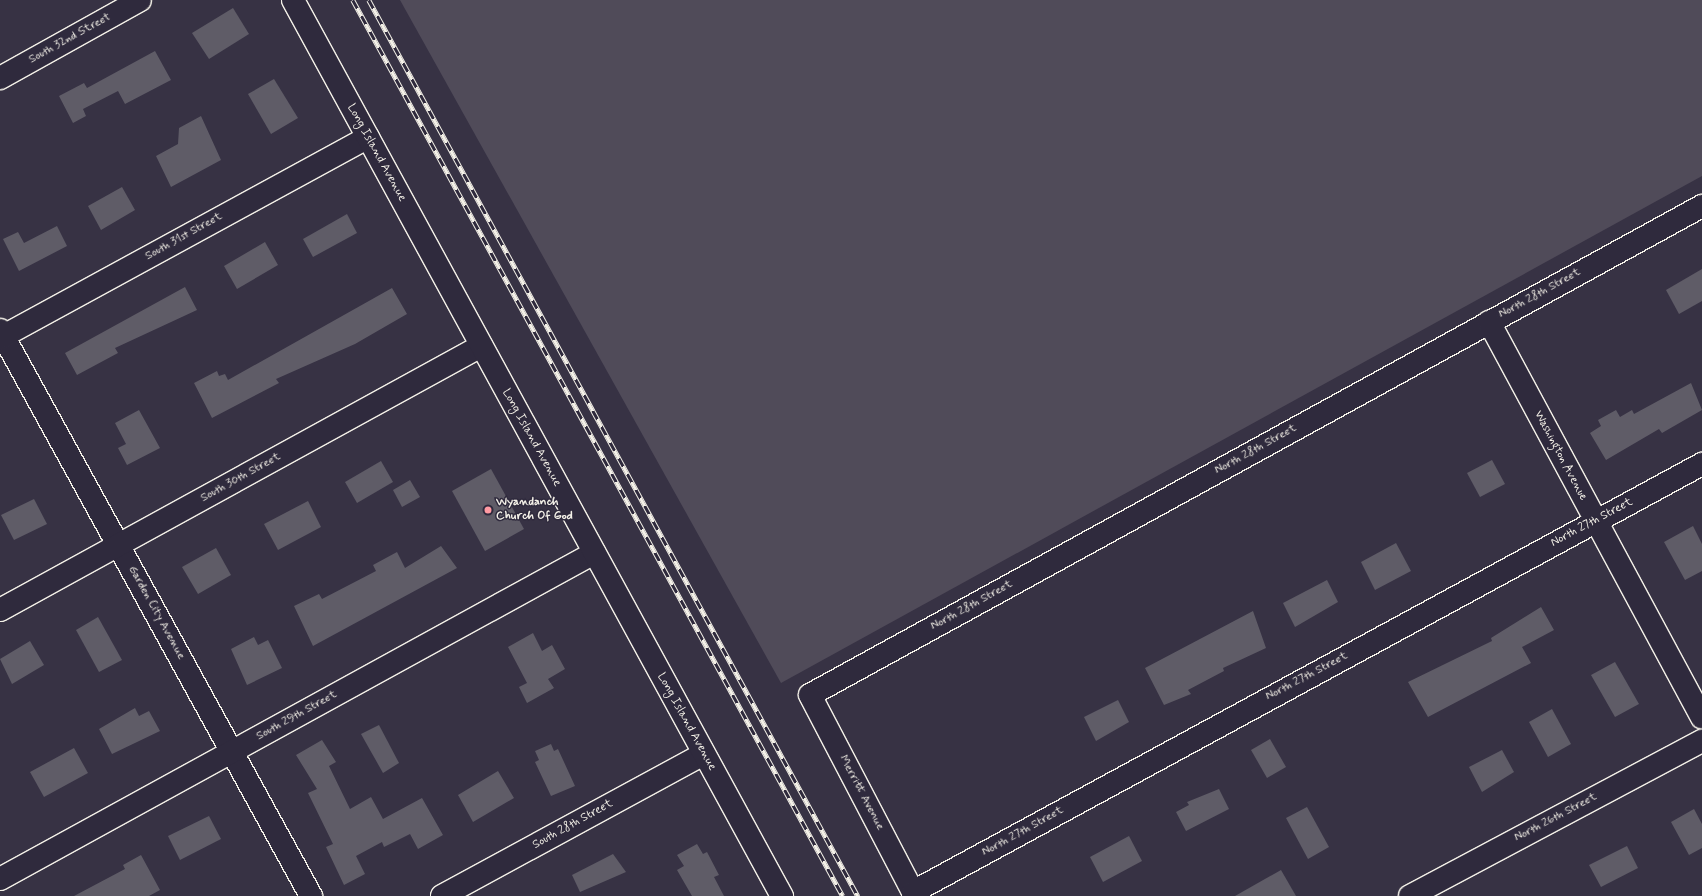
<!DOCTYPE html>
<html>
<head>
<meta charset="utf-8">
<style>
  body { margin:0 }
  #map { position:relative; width:1702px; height:896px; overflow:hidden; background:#373244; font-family:Mynerve,sans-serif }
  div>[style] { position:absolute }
  .green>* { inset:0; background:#504b59 }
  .building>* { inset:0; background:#5f5c67 }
  .roads { filter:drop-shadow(1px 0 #f4f1e8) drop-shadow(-1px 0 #f4f1e8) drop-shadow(0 1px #f4f1e8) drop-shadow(0 -1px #f4f1e8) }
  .minor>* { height:22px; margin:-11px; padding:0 11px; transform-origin:11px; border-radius:11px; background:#2f2a3d }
  .tertiary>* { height:22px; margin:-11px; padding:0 11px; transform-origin:11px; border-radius:11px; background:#2f2a3d }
  .rail>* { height:4.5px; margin-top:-2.25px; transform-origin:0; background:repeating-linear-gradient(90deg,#2f2a3d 0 9px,#f4f1e8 0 18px); box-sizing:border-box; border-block:1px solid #f4f1e8 }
  .dots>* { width:11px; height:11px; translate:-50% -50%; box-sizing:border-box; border:2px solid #2f2a3d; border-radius:50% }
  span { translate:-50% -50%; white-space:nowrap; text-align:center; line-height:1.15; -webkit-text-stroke:3px #2f2a3d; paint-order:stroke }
  .street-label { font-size:12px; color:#f4f1e8 }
  .poi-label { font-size:12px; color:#f4f1e8; font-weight:700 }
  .left { translate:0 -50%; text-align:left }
</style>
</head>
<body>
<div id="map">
  <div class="green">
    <div style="clip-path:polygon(400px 0,1702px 0,1702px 176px,781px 683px)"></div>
  </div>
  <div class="building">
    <div style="clip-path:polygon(233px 8px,249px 34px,209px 59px,192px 33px)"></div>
    <div style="clip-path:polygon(155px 51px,171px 80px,125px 104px,118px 91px,83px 109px,86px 116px,73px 123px,59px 96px,84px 83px,87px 88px)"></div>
    <div style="clip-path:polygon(274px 79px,298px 118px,271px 134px,248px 94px)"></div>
    <div style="clip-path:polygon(201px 116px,221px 160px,171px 187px,156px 156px,178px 144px,179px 128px)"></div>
    <div style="clip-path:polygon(122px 187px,135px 210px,101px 230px,88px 206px)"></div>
    <div style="clip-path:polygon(347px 214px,357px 233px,313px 257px,303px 239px)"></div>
    <div style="clip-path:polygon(57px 226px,67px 246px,19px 271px,3px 239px,18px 232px,24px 243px)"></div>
    <div style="clip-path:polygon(265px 242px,278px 265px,237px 289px,224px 266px)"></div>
    <div style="clip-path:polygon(1702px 269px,1702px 301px,1679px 314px,1666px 290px)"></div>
    <div style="clip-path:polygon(185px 287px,197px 310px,115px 348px,118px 353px,77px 375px,65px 353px)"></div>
    <div style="clip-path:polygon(392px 288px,407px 314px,355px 344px,276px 379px,279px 383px,212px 418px,194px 383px,217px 371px,219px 376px,225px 374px,228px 380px)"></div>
    <div style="clip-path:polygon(1691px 383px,1702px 410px,1662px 433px,1659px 429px,1606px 460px,1590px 433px,1601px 426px,1598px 420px,1616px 410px,1620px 417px,1632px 410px,1634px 414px)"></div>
    <div style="clip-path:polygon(139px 410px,160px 448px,127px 465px,118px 448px,126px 444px,115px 423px)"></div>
    <div style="clip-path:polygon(1492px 460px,1505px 484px,1480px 497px,1467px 473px)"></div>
    <div style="clip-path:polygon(381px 461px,393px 482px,357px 503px,345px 482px)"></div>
    <div style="clip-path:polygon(491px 469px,524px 529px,485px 551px,452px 491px)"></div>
    <div style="clip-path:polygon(410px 480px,420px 497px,402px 507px,393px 490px)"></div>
    <div style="clip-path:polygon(34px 499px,47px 524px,14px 540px,1px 515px)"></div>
    <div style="clip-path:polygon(308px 501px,321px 527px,278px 550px,264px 524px)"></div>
    <div style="clip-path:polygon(1693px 526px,1702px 544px,1702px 571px,1685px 580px,1664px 542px)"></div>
    <div style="clip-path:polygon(1396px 543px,1411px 571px,1375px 590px,1361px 562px)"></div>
    <div style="clip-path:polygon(441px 546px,457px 568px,313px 646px,294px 606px,319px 594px,322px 599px,376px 571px,373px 565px,397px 552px,405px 568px)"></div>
    <div style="clip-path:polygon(216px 548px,231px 575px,198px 594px,182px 567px)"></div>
    <div style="clip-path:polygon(1327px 580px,1338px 602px,1295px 627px,1283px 603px)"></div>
    <div style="clip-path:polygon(1541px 607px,1554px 630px,1522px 647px,1531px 663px,1428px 717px,1408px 682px,1492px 641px,1491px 638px)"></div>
    <div style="clip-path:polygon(1253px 611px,1266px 648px,1223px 668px,1224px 671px,1188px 690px,1191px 694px,1164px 705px,1145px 668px)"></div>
    <div style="clip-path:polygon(98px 617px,122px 660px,99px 672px,76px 630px)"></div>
    <div style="clip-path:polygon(533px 633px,542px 651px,552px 645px,565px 669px,548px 679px,554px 688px,527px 703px,519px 687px,527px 683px,508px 647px)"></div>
    <div style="clip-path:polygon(254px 637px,258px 645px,268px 640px,282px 668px,247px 685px,231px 649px)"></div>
    <div style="clip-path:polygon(30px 641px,44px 665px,12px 684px,0 659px)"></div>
    <div style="clip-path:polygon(1615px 662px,1639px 704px,1615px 717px,1591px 675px)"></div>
    <div style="clip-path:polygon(1118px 700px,1129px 722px,1096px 741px,1084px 717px)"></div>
    <div style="clip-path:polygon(135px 708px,139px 716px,149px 711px,160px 731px,112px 754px,99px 729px)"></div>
    <div style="clip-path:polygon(1552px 709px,1571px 744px,1548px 757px,1529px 722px)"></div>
    <div style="clip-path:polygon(379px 725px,399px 763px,383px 773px,361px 734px)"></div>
    <div style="clip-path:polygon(1270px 739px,1286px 767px,1267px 778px,1251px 750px)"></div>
    <div style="clip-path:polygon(322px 740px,336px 762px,329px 766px,350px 809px,371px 797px,383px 819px,422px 798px,443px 835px,418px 849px,410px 834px,384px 847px,382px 842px,356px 856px,365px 874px,344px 885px,326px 847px,333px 844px,308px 793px,317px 789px,296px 755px)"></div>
    <div style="clip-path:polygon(551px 744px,554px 751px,558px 749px,575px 786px,551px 796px,535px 762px,539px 760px,535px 751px)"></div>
    <div style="clip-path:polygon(74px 748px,88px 773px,44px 797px,30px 772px)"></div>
    <div style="clip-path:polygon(1502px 750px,1514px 772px,1482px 792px,1469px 767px)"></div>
    <div style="clip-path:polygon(498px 771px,514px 798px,473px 822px,458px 795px)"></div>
    <div style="clip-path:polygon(1219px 789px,1229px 809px,1186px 831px,1176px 812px,1189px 805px,1187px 802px)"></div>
    <div style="clip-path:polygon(1307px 807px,1329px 847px,1308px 859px,1286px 818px)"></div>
    <div style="clip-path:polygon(1694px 809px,1702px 824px,1702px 848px,1689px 855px,1671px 822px)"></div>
    <div style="clip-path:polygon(209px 816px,221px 839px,180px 860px,168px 836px)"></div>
    <div style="clip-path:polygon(1129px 836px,1142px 861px,1103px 882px,1090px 857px)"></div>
    <div style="clip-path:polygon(697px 844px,703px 854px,707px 852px,719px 875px,714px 877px,724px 896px,692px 896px,677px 870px,684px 866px,677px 855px)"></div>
    <div style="clip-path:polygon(1627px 846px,1638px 868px,1601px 887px,1589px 865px)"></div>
    <div style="clip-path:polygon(613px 854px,626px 872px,580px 892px,572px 875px)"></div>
    <div style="clip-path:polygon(141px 855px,160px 890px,149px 896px,74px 896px,125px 869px,123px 865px)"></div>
    <div style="clip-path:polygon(1281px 870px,1296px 896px,1235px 896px)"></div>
  </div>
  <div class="roads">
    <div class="minor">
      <div style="left:0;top:78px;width:160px;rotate:-29.1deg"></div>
      <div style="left:1702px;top:206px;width:1017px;rotate:151.27deg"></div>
      <div style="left:810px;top:695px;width:222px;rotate:62.4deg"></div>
      <div style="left:913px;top:892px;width:898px;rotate:-28.48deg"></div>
      <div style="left:1489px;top:322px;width:449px;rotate:61.7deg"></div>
      <div style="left:0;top:330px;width:646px;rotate:61.21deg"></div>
      <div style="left:0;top:338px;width:419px;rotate:-28.6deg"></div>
      <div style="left:0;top:610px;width:549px;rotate:-28.76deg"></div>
      <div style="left:0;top:879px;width:678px;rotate:-28.76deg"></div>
      <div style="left:442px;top:896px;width:298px;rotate:-28.5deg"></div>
      <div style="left:1410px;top:896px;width:331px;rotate:-28deg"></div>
    </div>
    <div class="tertiary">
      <div style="left:293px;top:0;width:1021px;rotate:61.38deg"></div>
    </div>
  </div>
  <div class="rail">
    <div style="left:353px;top:0;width:1021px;rotate:61.33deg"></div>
    <div style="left:369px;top:0;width:1021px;rotate:61.38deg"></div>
  </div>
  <div class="dots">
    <div style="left:488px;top:510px;background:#ff9aa2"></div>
  </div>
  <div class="street-label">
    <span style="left:70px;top:39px;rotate:-29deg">South 32nd Street</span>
    <span style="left:376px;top:153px;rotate:61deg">Long Island Avenue</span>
    <span style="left:184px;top:237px;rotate:-29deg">South 31st Street</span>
    <span style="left:1540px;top:294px;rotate:-29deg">North 28th Street</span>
    <span style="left:531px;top:438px;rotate:61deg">Long Island Avenue</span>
    <span style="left:1256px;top:450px;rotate:-29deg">North 28th Street</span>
    <span style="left:1560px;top:456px;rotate:62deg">Washington Avenue</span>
    <span style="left:241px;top:478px;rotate:-29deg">South 30th Street</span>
    <span style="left:1592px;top:523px;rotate:-28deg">North 27th Street</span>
    <span style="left:972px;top:606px;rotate:-29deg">North 28th Street</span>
    <span style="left:156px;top:613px;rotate:61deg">Garden City Avenue</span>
    <span style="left:1307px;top:677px;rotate:-28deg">North 27th Street</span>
    <span style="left:297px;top:716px;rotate:-29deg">South 29th Street</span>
    <span style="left:686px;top:722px;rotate:61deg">Long Island Avenue</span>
    <span style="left:861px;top:793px;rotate:62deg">Merritt Avenue</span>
    <span style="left:1556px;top:818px;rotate:-28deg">North 26th Street</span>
    <span style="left:573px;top:825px;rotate:-29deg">South 28th Street</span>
    <span style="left:1023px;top:832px;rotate:-29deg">North 27th Street</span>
  </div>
  <div class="poi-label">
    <span class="left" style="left:496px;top:510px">Wyandanch<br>Church Of God</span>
  </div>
</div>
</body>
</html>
